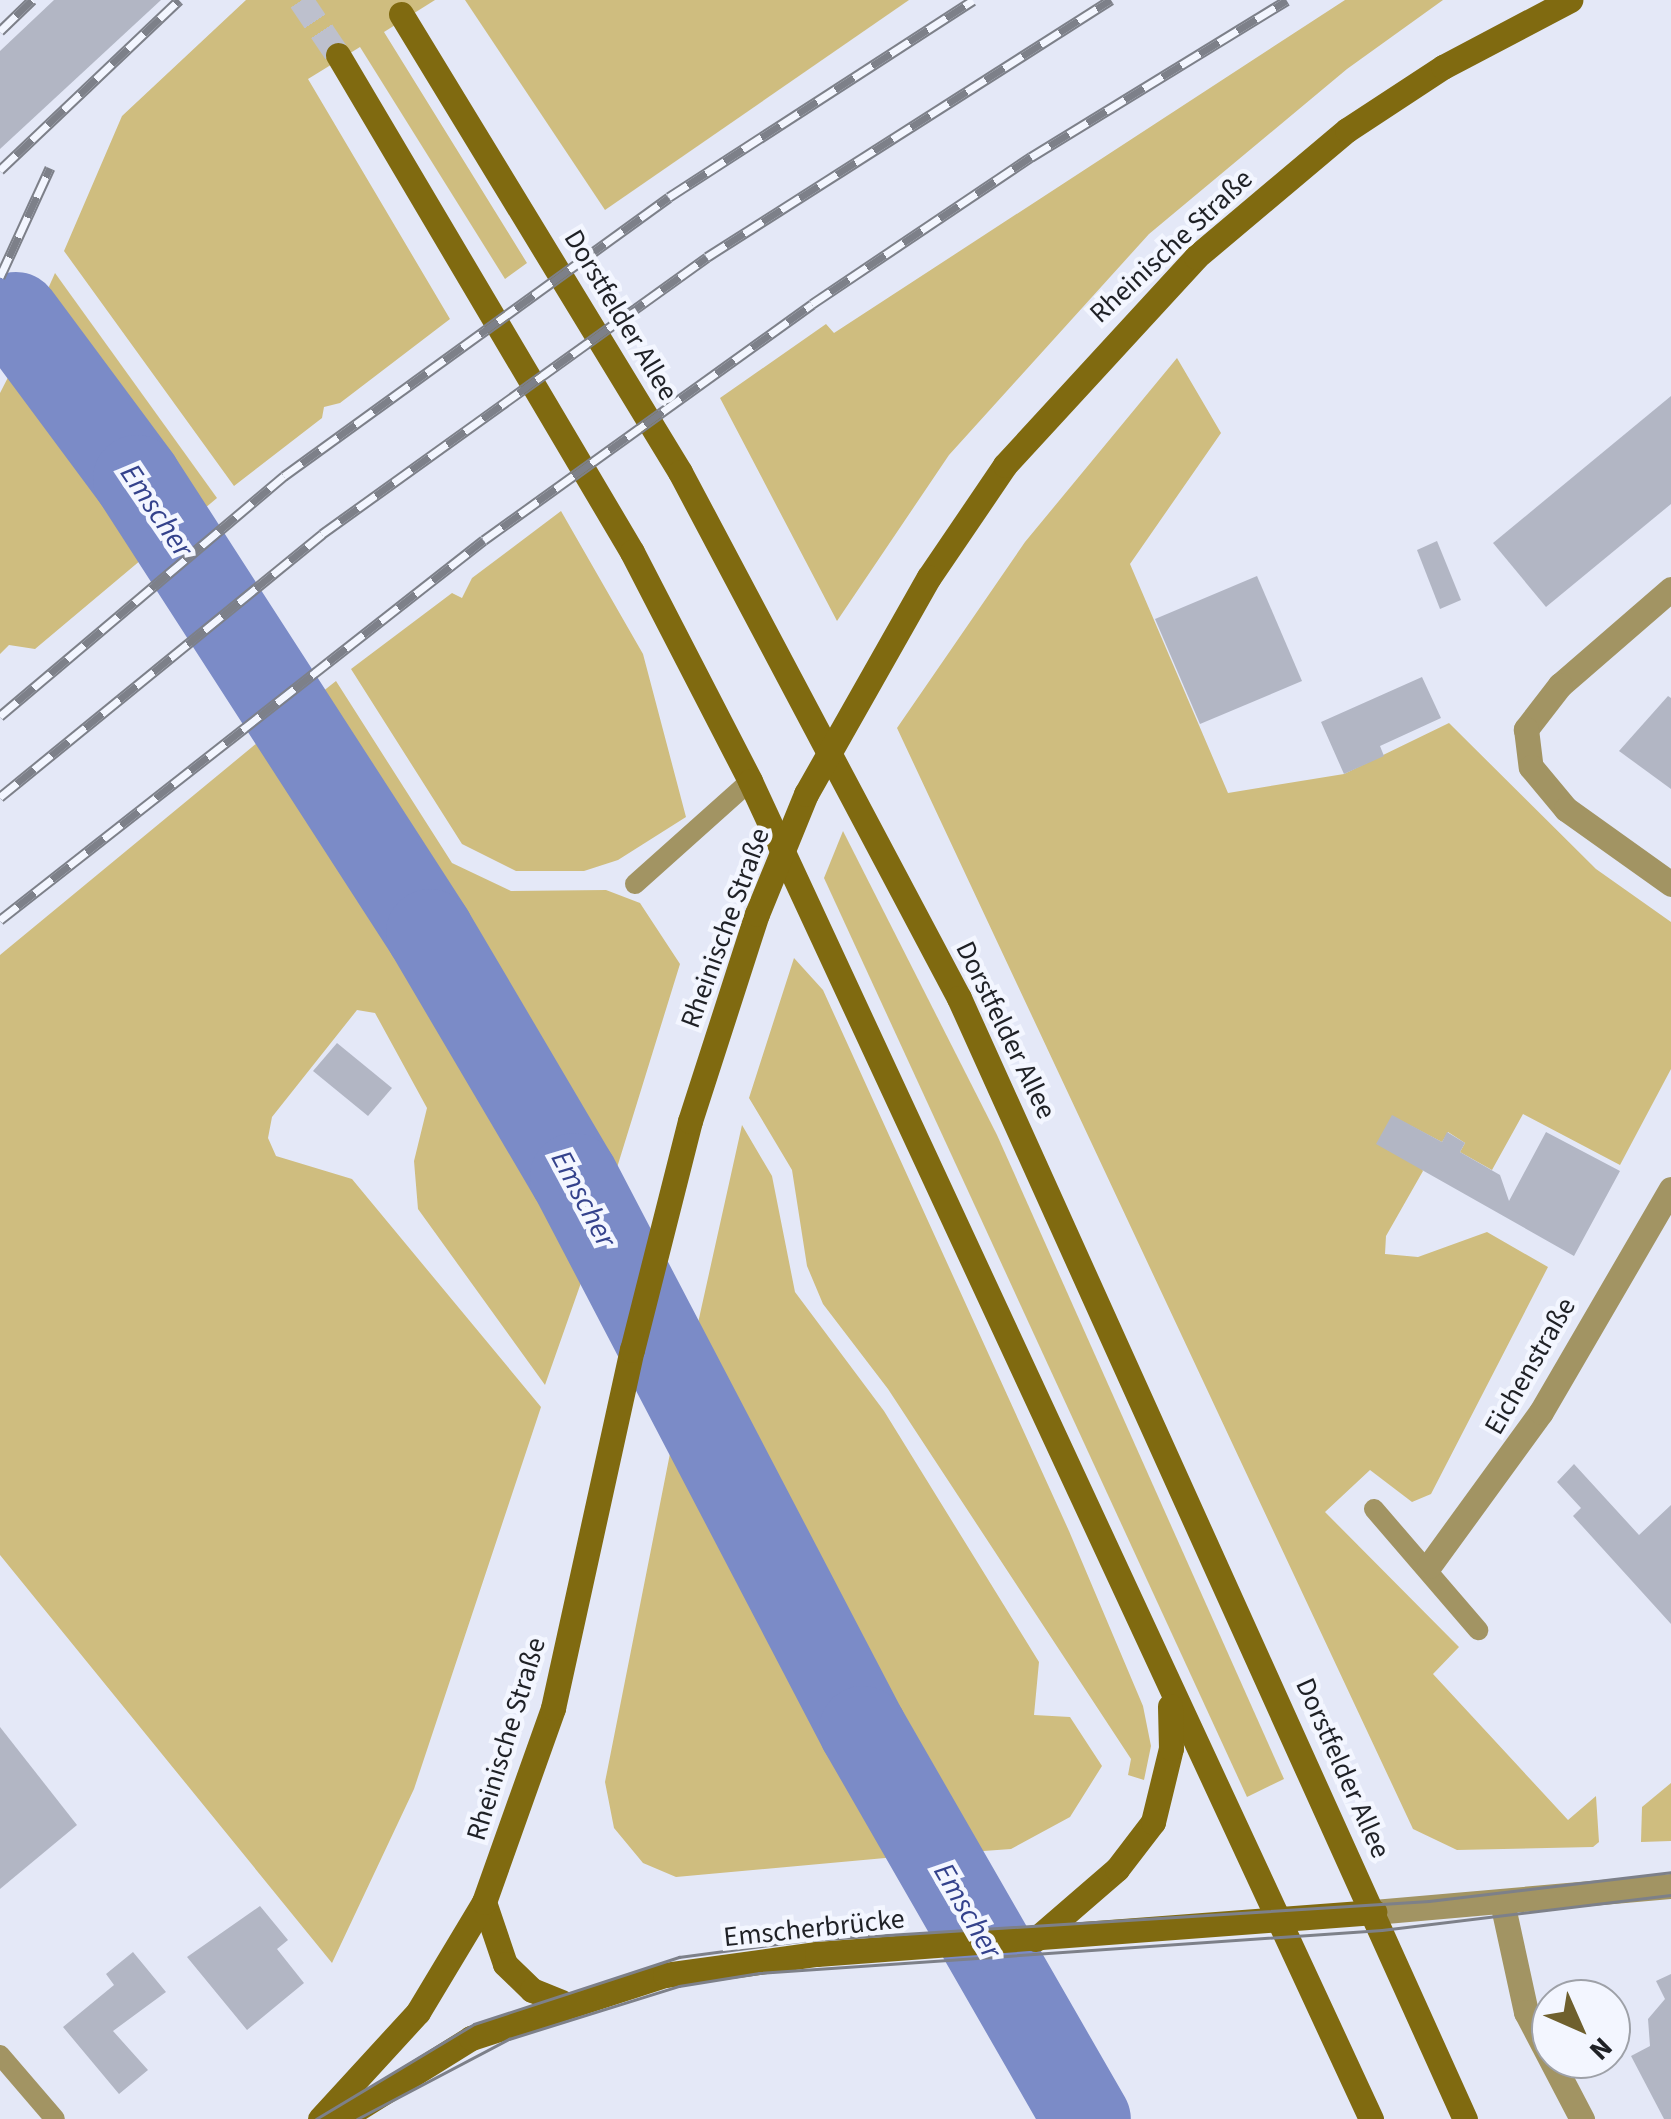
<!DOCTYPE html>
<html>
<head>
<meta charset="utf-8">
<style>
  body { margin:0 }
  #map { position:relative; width:1671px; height:2119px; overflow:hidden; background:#e4e8f7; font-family:"Source Sans 3",sans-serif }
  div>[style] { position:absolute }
  .green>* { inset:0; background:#cfbd7f }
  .river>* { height:88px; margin:-44px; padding:0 44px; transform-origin:44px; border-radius:44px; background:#7b8bc7 }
  .building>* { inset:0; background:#b2b6c4 }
  .secondary-tunnel>* { height:25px; margin-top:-12.5px; transform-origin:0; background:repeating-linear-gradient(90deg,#bdc0cd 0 25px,transparent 0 37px) }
  .service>* { height:20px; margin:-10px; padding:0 10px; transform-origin:10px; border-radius:10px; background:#a29463 }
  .minor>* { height:25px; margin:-12.5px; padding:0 12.5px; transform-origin:12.5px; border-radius:12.5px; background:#a29463 }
  .secondary>* { height:25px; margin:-12.5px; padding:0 12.5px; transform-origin:12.5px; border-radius:12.5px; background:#806a10 }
  .tram>* { height:2.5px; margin:-1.25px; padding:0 1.25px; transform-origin:1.25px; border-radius:1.25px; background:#7d8089 }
  .rail>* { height:11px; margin-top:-5.5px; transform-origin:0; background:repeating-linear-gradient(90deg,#f3f6ff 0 22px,#7d8089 0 44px); box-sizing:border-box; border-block:2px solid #7d8089 }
  .secondary-bridge>* { height:25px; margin:-12.5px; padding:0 12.5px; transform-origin:12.5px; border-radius:12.5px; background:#806a10 }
  span { translate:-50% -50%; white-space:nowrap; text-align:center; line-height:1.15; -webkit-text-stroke:9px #f3f6ff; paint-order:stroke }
  .street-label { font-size:28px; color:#1f2126 }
  .water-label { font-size:30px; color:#34428c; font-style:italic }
  .north { position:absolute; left:1531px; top:1979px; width:100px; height:100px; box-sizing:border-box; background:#f3f6ff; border:2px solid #9ea1a8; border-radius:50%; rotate:135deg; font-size:28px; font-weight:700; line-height:40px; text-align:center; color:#1f2126 }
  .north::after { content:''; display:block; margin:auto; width:35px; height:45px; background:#6f602e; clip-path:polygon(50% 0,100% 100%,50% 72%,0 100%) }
</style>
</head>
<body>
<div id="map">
  <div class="green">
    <div style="clip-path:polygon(246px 0,435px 0,384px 32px,527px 263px,505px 279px,360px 47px,308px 79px,450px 319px,340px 403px,324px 407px,322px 418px,234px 486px,64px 251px,122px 116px)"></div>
    <div style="clip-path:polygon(465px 0,909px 0,605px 210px)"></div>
    <div style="clip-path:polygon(1345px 0,1443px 0,1347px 69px,1149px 234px,949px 455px,837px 621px,720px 398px,826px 324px,834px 333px)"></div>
    <div style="clip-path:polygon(55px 273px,217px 498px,185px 525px,36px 316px)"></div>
    <div style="clip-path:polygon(20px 354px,160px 544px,35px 649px,9px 645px,0 654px,0 393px)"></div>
    <div style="clip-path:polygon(1177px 358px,1221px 433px,1130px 564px,1228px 793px,1344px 774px,1449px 723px,1596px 869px,1671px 922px,1671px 1069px,1620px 1165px,1523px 1114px,1492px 1170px,1460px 1152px,1465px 1143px,1448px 1132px,1442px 1142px,1392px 1116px,1423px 1171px,1386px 1236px,1385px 1254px,1418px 1257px,1487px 1232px,1548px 1267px,1431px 1494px,1412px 1502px,1370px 1470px,1325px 1512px,1459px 1647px,1433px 1674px,1568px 1820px,1596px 1796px,1599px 1842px,1593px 1847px,1457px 1850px,1413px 1829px,897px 728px,1025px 542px)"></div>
    <div style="clip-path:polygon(561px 511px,643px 654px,686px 817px,618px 860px,584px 871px,516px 871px,462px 844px,351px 669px,452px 593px,462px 598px,472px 578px)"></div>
    <div style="clip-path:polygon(336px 681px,452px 863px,511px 891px,606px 890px,640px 903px,680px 964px,607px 1200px,298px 711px)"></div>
    <div style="clip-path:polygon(280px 724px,595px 1243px,545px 1385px,418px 1209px,414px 1161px,427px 1108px,375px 1013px,357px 1010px,272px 1117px,268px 1138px,276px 1156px,352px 1179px,541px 1407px,414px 1789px,332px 1963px,0 1555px,0 955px)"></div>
    <div style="clip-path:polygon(843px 831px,997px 1135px,1284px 1779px,1247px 1797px,824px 878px)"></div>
    <div style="clip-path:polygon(794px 958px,823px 990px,1069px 1531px,1143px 1706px,1151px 1746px,1144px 1780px,1128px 1775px,1131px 1759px,888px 1389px,823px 1304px,807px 1266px,792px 1170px,749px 1098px)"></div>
    <div style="clip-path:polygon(742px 1125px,772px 1176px,795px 1292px,884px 1411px,1039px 1662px,1034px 1715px,1070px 1717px,1102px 1766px,1070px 1817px,1011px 1849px,956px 1853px,874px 1723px,690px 1359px)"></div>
    <div style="clip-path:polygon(679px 1408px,793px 1615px,796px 1642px,918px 1855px,676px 1877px,643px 1863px,614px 1828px,605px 1782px)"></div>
    <div style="clip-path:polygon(1671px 1783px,1671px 1841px,1641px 1842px,1642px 1807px)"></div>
  </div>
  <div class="river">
    <div style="left:16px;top:316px;width:203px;rotate:53.4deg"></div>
    <div style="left:137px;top:479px;width:540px;rotate:57.16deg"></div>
    <div style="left:430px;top:933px;width:283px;rotate:59.5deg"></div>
    <div style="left:574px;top:1177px;width:624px;rotate:62.41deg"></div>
    <div style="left:863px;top:1730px;width:449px;rotate:60.1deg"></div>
  </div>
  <div class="building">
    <div style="clip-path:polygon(54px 0,161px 0,0 149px,0 51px)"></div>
    <div style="clip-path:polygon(1671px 396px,1671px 504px,1546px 607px,1493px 543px)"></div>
    <div style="clip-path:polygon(1437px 541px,1461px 600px,1440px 609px,1417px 550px)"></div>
    <div style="clip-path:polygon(1257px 576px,1302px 681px,1200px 724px,1155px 619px)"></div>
    <div style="clip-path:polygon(1422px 677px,1441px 718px,1380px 746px,1384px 756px,1344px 774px,1321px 722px)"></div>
    <div style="clip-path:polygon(1668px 696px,1671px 698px,1671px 789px,1619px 751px)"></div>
    <div style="clip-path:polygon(337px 1043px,392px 1088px,368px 1116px,313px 1071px)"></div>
    <div style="clip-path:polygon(1392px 1115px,1442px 1142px,1447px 1132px,1465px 1143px,1460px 1152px,1500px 1175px,1509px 1201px,1546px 1132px,1620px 1171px,1574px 1256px,1376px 1144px)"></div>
    <div style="clip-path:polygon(1574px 1464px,1639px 1535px,1671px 1505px,1671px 1624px,1573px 1516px,1581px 1508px,1557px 1482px)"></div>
    <div style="clip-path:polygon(0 1727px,77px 1825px,0 1889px)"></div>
    <div style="clip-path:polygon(260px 1906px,288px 1940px,277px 1949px,304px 1983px,247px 2030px,187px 1957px)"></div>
    <div style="clip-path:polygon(133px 1952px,166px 1992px,113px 2031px,148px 2070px,119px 2094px,63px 2027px,114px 1985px,106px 1974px)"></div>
    <div style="clip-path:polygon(1671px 1974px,1671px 2119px,1664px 2119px,1631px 2056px,1650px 2046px,1648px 2019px,1665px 1999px,1656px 1981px)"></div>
  </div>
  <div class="secondary-tunnel">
    <div style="left:301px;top:0;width:66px;rotate:56.1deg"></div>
  </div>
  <div class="service">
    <div style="left:635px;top:884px;width:154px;rotate:-41.8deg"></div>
    <div style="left:1374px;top:1509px;width:160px;rotate:49.3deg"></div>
    <div style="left:0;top:2055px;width:84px;rotate:49.3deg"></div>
  </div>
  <div class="minor">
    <div style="left:1671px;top:589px;width:147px;rotate:139.1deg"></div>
    <div style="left:1560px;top:685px;width:56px;rotate:127.7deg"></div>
    <div style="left:1526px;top:729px;width:38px;rotate:83deg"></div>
    <div style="left:1531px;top:767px;width:55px;rotate:50.2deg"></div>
    <div style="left:1566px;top:809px;width:129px;rotate:35.5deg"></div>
    <div style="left:1429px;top:1566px;width:190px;rotate:-54deg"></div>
    <div style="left:1541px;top:1412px;width:258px;rotate:-59.8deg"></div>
    <div style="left:1502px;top:1902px;width:113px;rotate:77.7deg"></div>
    <div style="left:1526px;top:2012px;width:121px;rotate:62.4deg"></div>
    <div style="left:1374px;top:1912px;width:298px;rotate:-5deg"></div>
  </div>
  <div class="secondary">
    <div style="left:401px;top:14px;width:536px;rotate:58.65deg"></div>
    <div style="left:680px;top:472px;width:595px;rotate:62.06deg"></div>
    <div style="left:959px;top:998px;width:1230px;rotate:65.71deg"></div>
    <div style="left:338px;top:55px;width:577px;rotate:59.39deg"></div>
    <div style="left:632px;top:552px;width:258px;rotate:62.7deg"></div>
    <div style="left:750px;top:781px;width:1475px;rotate:65.1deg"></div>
    <div style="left:929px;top:577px;width:135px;rotate:-55.8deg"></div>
    <div style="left:1005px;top:465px;width:282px;rotate:-47.4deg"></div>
    <div style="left:1196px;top:257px;width:197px;rotate:-40.1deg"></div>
    <div style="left:1347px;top:130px;width:115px;rotate:-33.3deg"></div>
    <div style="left:1443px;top:67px;width:144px;rotate:-27.8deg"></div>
    <div style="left:484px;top:1902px;width:65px;rotate:71.3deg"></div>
    <div style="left:505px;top:1964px;width:37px;rotate:44deg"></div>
    <div style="left:532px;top:1990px;width:32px;rotate:22deg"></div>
    <div style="left:1036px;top:1939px;width:107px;rotate:-40.8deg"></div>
    <div style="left:1117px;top:1869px;width:59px;rotate:-52.5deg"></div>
    <div style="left:1153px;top:1822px;width:76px;rotate:-76.3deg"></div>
    <div style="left:1171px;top:1748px;width:42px;rotate:-91.4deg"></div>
    <div style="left:320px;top:2119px;width:145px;rotate:-47.5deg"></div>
    <div style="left:418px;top:2012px;width:128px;rotate:-59deg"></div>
    <div style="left:484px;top:1902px;width:206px;rotate:-70.4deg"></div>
    <div style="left:553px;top:1708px;width:367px;rotate:-77.6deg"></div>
    <div style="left:341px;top:2119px;width:153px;rotate:-31.9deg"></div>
    <div style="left:471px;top:2038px;width:204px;rotate:-18deg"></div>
    <div style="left:665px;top:1975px;width:153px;rotate:-7.9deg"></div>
    <div style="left:817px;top:1954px;width:559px;rotate:-4.31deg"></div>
  </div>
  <div class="tram">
    <div style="left:316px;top:2119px;width:184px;rotate:-31deg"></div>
    <div style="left:474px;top:2024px;width:216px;rotate:-18.1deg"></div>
    <div style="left:679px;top:1957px;width:131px;rotate:-7.5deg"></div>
    <div style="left:809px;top:1940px;width:621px;rotate:-3.6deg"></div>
    <div style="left:1429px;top:1901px;width:244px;rotate:-6.8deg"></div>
    <div style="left:357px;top:2119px;width:172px;rotate:-27.8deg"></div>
    <div style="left:509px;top:2039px;width:178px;rotate:-17.3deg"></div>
    <div style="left:679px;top:1986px;width:81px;rotate:-9.2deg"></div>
    <div style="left:759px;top:1973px;width:624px;rotate:-3.95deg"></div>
    <div style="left:1382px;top:1930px;width:291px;rotate:-6.9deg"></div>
  </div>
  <div class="rail">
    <div style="left:0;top:31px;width:45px;rotate:-44.1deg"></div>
    <div style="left:0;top:170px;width:247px;rotate:-43.5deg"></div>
    <div style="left:0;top:277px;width:120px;rotate:-65.4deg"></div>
    <div style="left:0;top:716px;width:372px;rotate:-40.2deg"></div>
    <div style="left:284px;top:476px;width:475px;rotate:-35.9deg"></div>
    <div style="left:669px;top:197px;width:362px;rotate:-32.9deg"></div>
    <div style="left:0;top:797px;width:416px;rotate:-39.2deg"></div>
    <div style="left:322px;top:534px;width:474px;rotate:-35.7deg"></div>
    <div style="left:707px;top:257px;width:479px;rotate:-32.5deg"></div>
    <div style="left:0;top:920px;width:615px;rotate:-38.14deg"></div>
    <div style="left:484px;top:540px;width:404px;rotate:-35.7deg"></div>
    <div style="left:812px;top:304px;width:264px;rotate:-33.9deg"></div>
    <div style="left:1031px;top:157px;width:300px;rotate:-31.5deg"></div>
  </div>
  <div class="secondary-bridge">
    <div style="left:632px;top:1350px;width:236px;rotate:-75.8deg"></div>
    <div style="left:690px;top:1121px;width:218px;rotate:-72.1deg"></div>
    <div style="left:757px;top:914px;width:130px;rotate:-67.8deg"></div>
    <div style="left:806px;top:794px;width:249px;rotate:-60.5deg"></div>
  </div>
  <div class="street-label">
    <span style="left:1171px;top:246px;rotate:-43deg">Rheinische Straße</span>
    <span style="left:621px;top:315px;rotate:59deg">Dorstfelder Allee</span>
    <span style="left:725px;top:928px;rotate:-70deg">Rheinische Straße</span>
    <span style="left:1006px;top:1030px;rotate:64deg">Dorstfelder Allee</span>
    <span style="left:1530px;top:1366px;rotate:-60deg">Eichenstraße</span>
    <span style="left:506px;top:1739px;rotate:-73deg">Rheinische Straße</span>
    <span style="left:1343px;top:1768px;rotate:66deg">Dorstfelder Allee</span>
    <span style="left:814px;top:1928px;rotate:-6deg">Emscherbrücke</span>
  </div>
  <div class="water-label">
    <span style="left:156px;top:511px;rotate:56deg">Emscher</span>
    <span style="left:583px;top:1199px;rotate:62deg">Emscher</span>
    <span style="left:967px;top:1911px;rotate:60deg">Emscher</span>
  </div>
  <div class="north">N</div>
</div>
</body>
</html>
